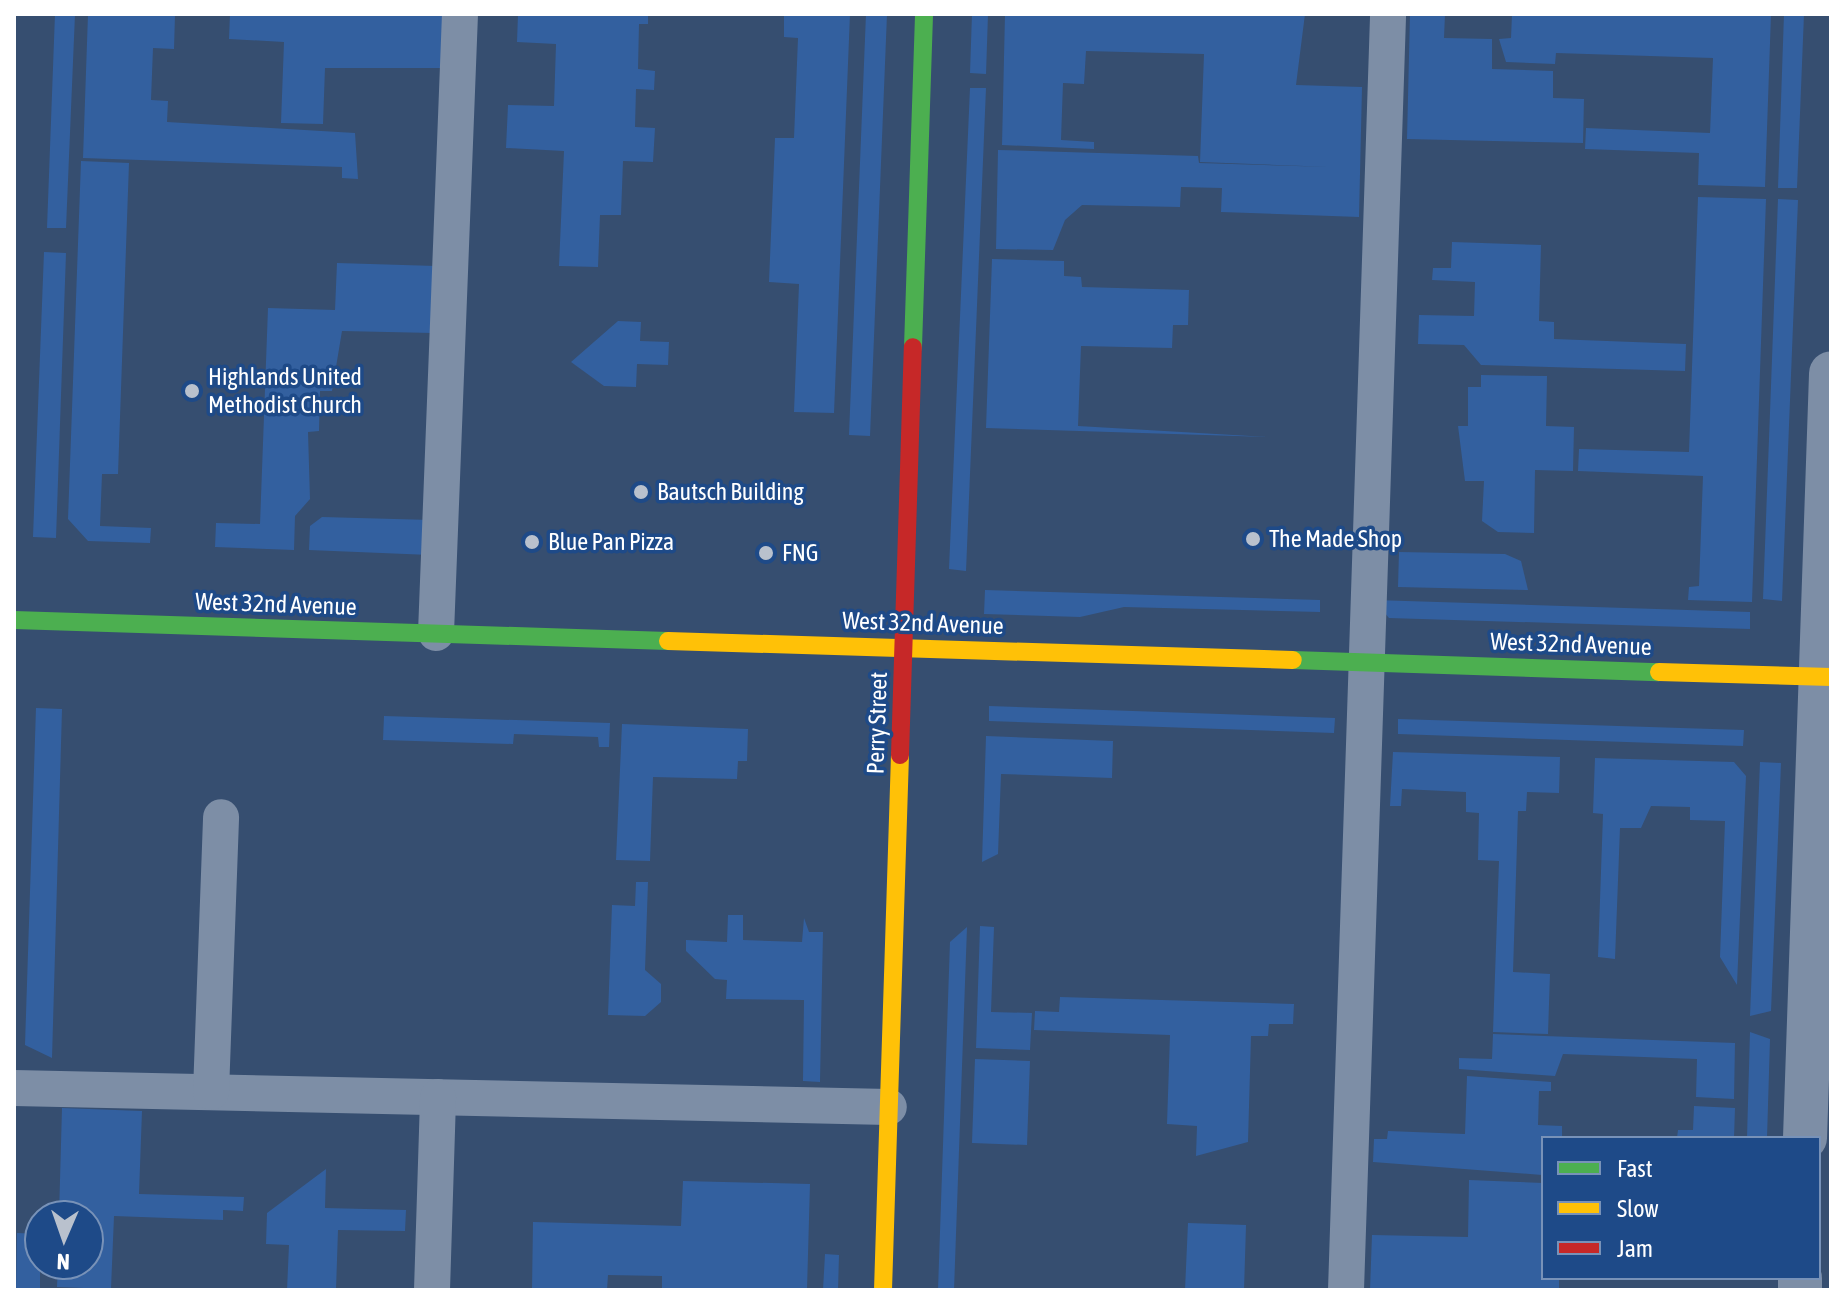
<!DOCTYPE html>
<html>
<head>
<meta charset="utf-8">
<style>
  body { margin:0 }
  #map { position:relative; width:1845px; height:1304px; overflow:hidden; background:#364e70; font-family:"Asap Condensed",sans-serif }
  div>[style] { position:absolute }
  .green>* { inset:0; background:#33609f }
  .lane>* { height:36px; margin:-18px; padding:0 18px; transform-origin:18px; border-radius:18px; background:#7d8ea6 }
  .street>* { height:44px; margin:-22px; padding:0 22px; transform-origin:22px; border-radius:22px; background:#7d8ea6 }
  .fast>* { height:18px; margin:-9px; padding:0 9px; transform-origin:9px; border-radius:9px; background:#4caf50 }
  .slow>* { height:18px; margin:-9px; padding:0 9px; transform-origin:9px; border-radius:9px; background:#ffc107 }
  .jam>* { height:18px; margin:-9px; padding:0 9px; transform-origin:9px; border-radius:9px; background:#c62828 }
  .dots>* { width:22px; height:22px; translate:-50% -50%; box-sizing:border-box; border:4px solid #1e4a88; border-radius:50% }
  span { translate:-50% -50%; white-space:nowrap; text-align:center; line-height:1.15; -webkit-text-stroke:7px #1e4a88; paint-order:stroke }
  .poi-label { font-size:24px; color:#fff }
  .left { translate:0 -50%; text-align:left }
  .street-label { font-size:24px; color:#fff }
  .frame { position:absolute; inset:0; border:16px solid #fff; pointer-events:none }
  .legend { position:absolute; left:1541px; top:1136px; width:280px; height:144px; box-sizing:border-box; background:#1e4a88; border:2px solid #7892b8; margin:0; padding:10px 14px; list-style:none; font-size:24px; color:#fff }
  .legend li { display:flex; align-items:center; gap:16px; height:40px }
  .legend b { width:40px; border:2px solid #7892b8 }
  .north { position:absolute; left:24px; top:1200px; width:80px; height:80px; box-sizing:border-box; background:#1e4a88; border:2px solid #7892b8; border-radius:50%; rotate:182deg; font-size:22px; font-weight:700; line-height:32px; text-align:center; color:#fff }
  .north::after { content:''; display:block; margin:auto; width:28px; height:36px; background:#b9c1cd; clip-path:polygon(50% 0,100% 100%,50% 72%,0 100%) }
</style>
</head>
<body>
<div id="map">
  <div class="green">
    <div style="clip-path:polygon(55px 14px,75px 14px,66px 228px,47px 228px)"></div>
    <div style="clip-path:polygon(88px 14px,226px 14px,175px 15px,174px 49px,153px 48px,151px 100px,168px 101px,167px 122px,355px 133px,358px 179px,342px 178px,342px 167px,83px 158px)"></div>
    <div style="clip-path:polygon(230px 14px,447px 14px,445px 68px,325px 68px,323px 124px,281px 123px,284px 42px,229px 39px)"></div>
    <div style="clip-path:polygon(518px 14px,648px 14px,648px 24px,639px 24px,638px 69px,655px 71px,654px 90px,636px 89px,635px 127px,655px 128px,653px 162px,623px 161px,621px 215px,600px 215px,598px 267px,559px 266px,564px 151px,506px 148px,508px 105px,554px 106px,556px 44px,517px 42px)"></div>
    <div style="clip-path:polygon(784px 14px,850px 14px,834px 413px,794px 412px,799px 284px,769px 282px,775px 138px,794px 138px,798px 38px,784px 37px)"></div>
    <div style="clip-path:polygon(866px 14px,887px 14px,870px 436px,849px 435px)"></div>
    <div style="clip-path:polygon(972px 14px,988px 14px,986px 74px,970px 73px)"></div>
    <div style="clip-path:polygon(1005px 14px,1305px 14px,1296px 85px,1362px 87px,1359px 217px,1221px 212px,1222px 188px,1181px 187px,1180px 207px,1082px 205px,1065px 220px,1053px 250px,996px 249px,998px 150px,1198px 156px,1199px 163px,1331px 167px,1200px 162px,1204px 54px,1086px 51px,1084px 84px,1063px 83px,1061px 140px,1094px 142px,1094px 149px,1002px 145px)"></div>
    <div style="clip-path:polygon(1410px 14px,1445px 14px,1444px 38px,1492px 39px,1492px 69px,1553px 71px,1553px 98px,1584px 99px,1583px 143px,1407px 139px)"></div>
    <div style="clip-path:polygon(1512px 14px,1771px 14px,1765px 187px,1698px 185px,1699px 153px,1585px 149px,1586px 128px,1710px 133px,1713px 58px,1556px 53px,1555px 64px,1506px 62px,1499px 39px,1511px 38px)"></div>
    <div style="clip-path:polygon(1784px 14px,1804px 14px,1797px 188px,1778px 188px)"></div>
    <div style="clip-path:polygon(970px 88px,986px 88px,966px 571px,949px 569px)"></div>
    <div style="clip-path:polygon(81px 161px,129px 163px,118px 474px,102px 474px,100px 526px,151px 528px,150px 543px,88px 541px,68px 519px)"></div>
    <div style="clip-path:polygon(1698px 197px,1766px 199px,1752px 602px,1688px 600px,1689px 587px,1699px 586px,1703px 476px,1578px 471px,1579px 449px,1689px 452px)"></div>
    <div style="clip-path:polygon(1778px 199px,1798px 200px,1782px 601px,1763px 599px)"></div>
    <div style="clip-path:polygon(1452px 242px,1541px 245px,1539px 321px,1554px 322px,1554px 339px,1686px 344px,1685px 371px,1481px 365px,1464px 345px,1418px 344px,1419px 315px,1474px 316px,1475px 282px,1432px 280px,1433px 268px,1451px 268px)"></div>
    <div style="clip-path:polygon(44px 252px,66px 253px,56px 538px,33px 537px)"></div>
    <div style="clip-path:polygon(992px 259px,1064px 261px,1064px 276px,1081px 277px,1082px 287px,1189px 290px,1188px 325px,1173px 325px,1172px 348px,1081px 346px,1078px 426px,1268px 437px,986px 428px)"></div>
    <div style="clip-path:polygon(337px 263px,436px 266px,433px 333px,342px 331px,332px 391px,320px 391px,319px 431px,308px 432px,310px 499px,295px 516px,294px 550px,215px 547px,216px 523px,260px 524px,268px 308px,335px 310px)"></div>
    <div style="clip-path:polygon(618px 321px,641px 322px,640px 341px,669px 342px,668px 365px,637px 364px,636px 387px,604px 386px,571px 362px)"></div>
    <div style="clip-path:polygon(1481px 375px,1547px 376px,1546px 426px,1574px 427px,1573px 471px,1535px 470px,1534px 533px,1498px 532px,1482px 521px,1484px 481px,1465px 481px,1458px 426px,1468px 426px,1468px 387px,1481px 387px)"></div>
    <div style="clip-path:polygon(322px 517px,431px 520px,430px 555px,309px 550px,310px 526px)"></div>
    <div style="clip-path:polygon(1399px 552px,1505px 554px,1521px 561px,1528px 590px,1398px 587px)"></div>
    <div style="clip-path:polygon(985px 590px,1320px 600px,1320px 612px,1124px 607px,1080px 617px,984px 614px)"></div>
    <div style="clip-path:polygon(1374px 600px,1750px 612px,1750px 629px,1389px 618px)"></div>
    <div style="clip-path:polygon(989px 706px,1335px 718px,1334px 733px,989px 721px)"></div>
    <div style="clip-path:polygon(36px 708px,62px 709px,52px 1058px,25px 1045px)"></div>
    <div style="clip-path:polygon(384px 716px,610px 723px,609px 747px,599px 747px,598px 737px,514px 734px,513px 744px,383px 740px)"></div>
    <div style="clip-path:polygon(1398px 719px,1744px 730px,1743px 746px,1398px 734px)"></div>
    <div style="clip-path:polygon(622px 724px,748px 729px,747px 761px,738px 761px,737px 779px,653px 777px,650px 861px,616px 860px)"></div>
    <div style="clip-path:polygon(986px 736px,1113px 741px,1112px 778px,1001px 774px,998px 854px,982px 862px)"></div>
    <div style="clip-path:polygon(1393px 752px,1560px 757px,1559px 793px,1527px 792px,1526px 811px,1518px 811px,1513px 972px,1550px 974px,1548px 1034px,1493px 1032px,1499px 861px,1478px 860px,1479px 813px,1466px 812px,1466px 792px,1402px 789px,1401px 806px,1390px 806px)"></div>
    <div style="clip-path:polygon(1595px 758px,1734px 762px,1746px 776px,1737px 985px,1720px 957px,1725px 821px,1690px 820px,1690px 807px,1651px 806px,1641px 828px,1620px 828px,1615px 959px,1598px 957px,1603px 814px,1593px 813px)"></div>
    <div style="clip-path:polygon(1760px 762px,1781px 763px,1771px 1011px,1750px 1016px)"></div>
    <div style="clip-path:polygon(636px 882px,648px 882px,645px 970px,661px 984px,661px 1002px,645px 1016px,608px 1015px,612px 905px,635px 906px)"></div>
    <div style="clip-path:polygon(728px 915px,743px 915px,743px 940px,802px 942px,804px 918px,809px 932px,823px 932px,820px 1082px,803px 1081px,804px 1000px,726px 999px,727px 980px,715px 979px,686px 951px,686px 940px,727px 942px)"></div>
    <div style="clip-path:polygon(980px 926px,994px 927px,991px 1012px,1032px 1013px,1030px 1050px,976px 1048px)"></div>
    <div style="clip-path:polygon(967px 927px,954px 1290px,938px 1290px,950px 942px)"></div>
    <div style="clip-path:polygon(1060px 997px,1294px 1004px,1293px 1024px,1269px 1024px,1268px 1036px,1251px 1036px,1248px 1142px,1196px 1156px,1197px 1126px,1167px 1124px,1170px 1035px,1034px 1030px,1035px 1011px,1059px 1012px)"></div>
    <div style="clip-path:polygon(1750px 1032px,1770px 1039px,1767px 1138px,1747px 1138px)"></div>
    <div style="clip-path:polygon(1493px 1034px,1735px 1043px,1734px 1099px,1696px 1097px,1697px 1059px,1563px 1054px,1555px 1076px,1459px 1069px,1459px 1058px,1492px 1059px)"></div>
    <div style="clip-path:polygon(975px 1059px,1030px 1061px,1027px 1145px,972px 1143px)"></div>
    <div style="clip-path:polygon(1467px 1076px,1551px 1082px,1551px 1091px,1539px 1091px,1538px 1125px,1562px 1126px,1562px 1138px,1543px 1138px,1542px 1175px,1373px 1162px,1374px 1139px,1387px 1139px,1388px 1131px,1465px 1134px)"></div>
    <div style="clip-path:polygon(1694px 1106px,1735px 1108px,1734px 1138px,1677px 1138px,1678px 1130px,1693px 1130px)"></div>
    <div style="clip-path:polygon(62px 1108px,142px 1111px,139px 1194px,244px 1197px,243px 1211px,223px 1210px,223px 1220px,114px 1216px,111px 1289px,57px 1287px,58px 1264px,88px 1264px,88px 1216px,59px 1216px)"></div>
    <div style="clip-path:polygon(326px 1169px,325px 1208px,406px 1210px,405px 1231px,338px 1230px,336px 1290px,287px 1290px,289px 1245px,266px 1244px,267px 1213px)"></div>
    <div style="clip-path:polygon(1469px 1180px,1543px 1183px,1543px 1278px,1559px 1278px,1559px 1290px,1370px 1290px,1372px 1235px,1468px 1237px)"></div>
    <div style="clip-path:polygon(683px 1181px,810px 1184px,807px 1290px,662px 1288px,662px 1276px,608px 1275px,607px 1290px,532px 1290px,533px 1222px,681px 1226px)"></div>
    <div style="clip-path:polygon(1188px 1223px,1246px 1225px,1244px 1290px,1185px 1290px)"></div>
    <div style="clip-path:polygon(17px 1233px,40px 1234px,40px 1290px,16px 1290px)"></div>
    <div style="clip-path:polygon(825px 1254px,839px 1255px,838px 1290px,823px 1290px)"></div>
  </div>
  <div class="lane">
    <div style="left:436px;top:633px;width:619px;rotate:-87.78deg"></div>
    <div style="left:14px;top:1088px;width:875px;rotate:1.24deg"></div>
    <div style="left:211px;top:1092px;width:275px;rotate:-87.9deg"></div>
    <div style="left:432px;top:1290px;width:193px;rotate:-88.2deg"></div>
    <div style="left:1346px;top:1290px;width:1277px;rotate:-88.11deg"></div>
  </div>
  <div class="street">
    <div style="left:1805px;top:1138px;width:765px;rotate:-88.05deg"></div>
    <div style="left:1800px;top:1290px;width:12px;rotate:-90deg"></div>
  </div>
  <div class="fast">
    <div style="left:913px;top:347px;width:333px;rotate:-88.1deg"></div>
    <div style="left:14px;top:620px;width:654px;rotate:1.84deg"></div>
    <div style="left:1293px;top:660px;width:366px;rotate:1.9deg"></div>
  </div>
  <div class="slow">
    <div style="left:668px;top:641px;width:625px;rotate:1.74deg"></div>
    <div style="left:1659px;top:672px;width:172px;rotate:1.7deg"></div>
    <div style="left:883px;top:1290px;width:535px;rotate:-88.18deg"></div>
  </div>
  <div class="jam">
    <div style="left:900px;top:755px;width:408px;rotate:-88.2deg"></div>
  </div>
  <div class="dots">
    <div style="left:192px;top:391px;background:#b9c1cd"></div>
    <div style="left:641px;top:492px;background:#b9c1cd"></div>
    <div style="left:1253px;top:539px;background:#b9c1cd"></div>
    <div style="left:532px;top:542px;background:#b9c1cd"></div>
    <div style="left:766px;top:553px;background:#b9c1cd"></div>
  </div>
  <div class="poi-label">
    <span class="left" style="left:208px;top:391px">Highlands United<br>Methodist Church</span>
    <span class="left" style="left:657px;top:492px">Bautsch Building</span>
    <span class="left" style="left:1269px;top:539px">The Made Shop</span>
    <span class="left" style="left:548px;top:542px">Blue Pan Pizza</span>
    <span class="left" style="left:782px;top:553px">FNG</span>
  </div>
  <div class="street-label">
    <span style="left:276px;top:604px;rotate:2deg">West 32nd Avenue</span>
    <span style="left:923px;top:623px;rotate:2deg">West 32nd Avenue</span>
    <span style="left:1571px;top:644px;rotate:2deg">West 32nd Avenue</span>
    <span style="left:877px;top:723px;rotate:-88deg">Perry Street</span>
  </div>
  <div class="frame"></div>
  <ul class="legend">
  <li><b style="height:10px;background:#4caf50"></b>Fast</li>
  <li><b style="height:10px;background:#ffc107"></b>Slow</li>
  <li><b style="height:10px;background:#c62828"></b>Jam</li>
  </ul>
  <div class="north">N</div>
</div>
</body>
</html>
